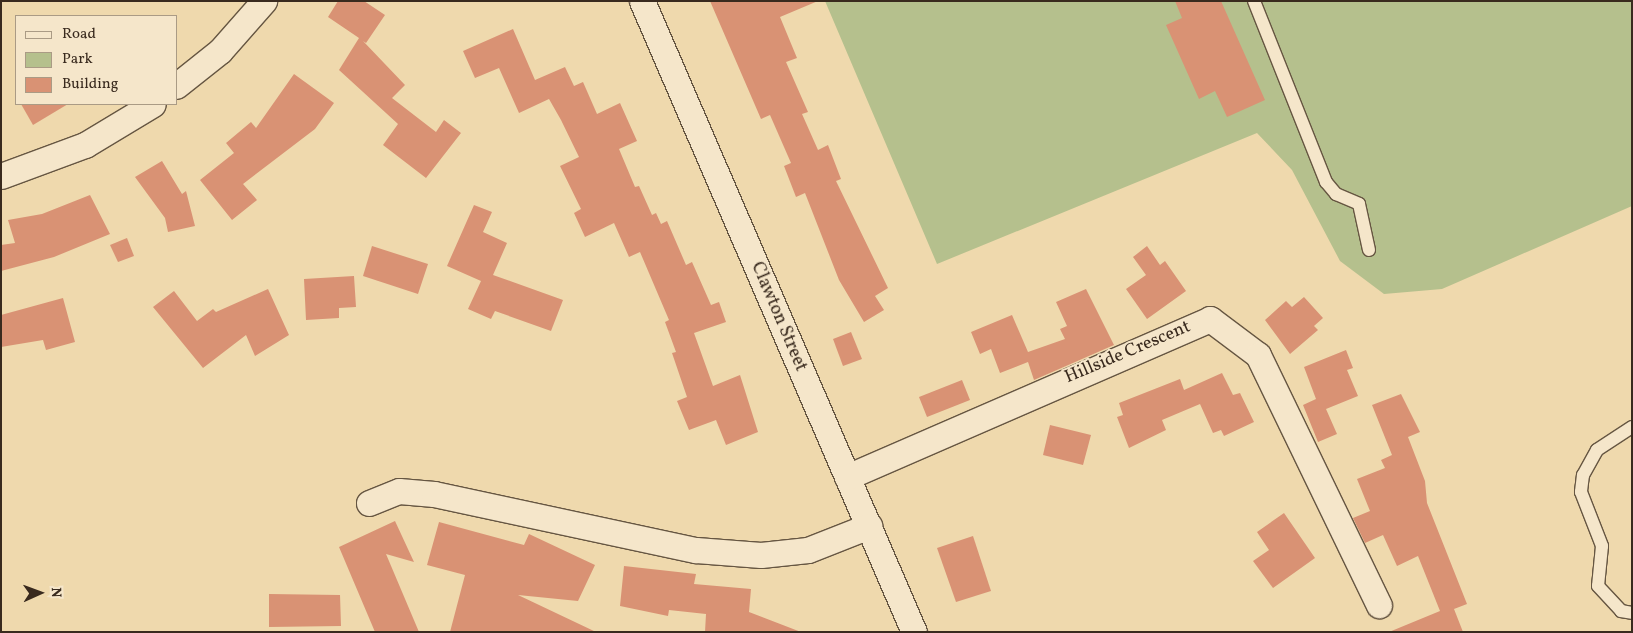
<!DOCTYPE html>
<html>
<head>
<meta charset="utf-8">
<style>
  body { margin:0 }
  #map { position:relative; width:1633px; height:633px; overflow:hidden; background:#efd9ad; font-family:Vollkorn,serif }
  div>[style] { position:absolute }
  .green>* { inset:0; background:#b5c08d }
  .building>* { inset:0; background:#d99274 }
  .roads { filter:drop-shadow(1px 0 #665642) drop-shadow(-1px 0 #665642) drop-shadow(0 1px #665642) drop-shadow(0 -1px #665642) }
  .lane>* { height:12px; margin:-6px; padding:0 6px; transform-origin:6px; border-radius:6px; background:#f5e6ca }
  .street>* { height:25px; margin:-12.5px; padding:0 12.5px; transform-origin:12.5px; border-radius:12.5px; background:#f5e6ca }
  span { translate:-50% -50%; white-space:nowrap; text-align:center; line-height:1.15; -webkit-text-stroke:4px #f5e6ca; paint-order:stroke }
  .street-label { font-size:18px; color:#392a1e }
  .frame { position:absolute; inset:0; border:2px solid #392a1e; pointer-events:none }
  .legend { position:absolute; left:15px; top:15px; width:162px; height:90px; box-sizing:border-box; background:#f5e6ca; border:1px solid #aa9b85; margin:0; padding:6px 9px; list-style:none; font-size:15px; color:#392a1e }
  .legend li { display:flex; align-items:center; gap:10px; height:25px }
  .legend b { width:25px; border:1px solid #aa9b85 }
  .north { position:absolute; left:15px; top:568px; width:50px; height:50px; -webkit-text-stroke:4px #f5e6ca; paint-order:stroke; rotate:88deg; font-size:14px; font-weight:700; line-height:20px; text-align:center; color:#392a1e }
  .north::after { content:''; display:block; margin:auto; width:18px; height:22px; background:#392a1e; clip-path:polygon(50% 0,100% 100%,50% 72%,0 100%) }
</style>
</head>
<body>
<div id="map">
  <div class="green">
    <div style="clip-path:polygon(825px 1px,1632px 1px,1632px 206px,1442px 289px,1384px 294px,1340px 261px,1292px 170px,1257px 133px,937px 264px)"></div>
  </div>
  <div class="building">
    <div style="clip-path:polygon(338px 1px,364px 1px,385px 15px,366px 43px,363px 41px,405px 85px,392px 98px,436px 132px,444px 120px,461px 133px,426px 178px,383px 145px,398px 124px,339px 70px,359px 38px,328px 17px)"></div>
    <div style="clip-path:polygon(710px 1px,818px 1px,780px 17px,797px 58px,786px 62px,808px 112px,802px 114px,818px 150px,828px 145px,841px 179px,836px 181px,888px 288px,875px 296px,884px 310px,864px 322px,839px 280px,805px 193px,796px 197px,784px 166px,791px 163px,770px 115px,761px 119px)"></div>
    <div style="clip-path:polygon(1175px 1px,1221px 1px,1265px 100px,1227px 117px,1215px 91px,1199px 99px,1166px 25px,1182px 18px)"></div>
    <div style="clip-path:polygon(513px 29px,535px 80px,565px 67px,574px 86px,583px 82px,597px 114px,620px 103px,637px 141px,619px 149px,635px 187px,639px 186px,652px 215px,656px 213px,661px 224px,667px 221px,686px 265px,692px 262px,711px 305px,719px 302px,726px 322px,694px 333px,713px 386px,740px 375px,758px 432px,726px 445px,716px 420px,689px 430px,677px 401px,687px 397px,672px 353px,676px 352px,665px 322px,669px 320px,640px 252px,629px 257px,614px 223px,585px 237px,574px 213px,581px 209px,560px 166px,579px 157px,561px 120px,549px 99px,519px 113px,499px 68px,475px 78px,463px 51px)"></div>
    <div style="clip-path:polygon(294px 74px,334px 103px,315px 129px,243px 184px,257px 200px,232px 220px,200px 180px,234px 153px,226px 143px,251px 122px,256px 128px)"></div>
    <div style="clip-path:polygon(21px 104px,68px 104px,33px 125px)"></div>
    <div style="clip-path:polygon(162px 161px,182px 194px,186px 191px,195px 226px,168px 232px,165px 218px,135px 177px)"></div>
    <div style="clip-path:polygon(90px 195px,110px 234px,54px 257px,1px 271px,1px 245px,15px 243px,8px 220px,42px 214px)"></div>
    <div style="clip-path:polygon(474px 205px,492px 212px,483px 232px,507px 243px,493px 275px,563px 300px,551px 331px,495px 311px,491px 319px,468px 309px,481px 281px,447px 266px)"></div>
    <div style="clip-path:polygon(127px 238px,134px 256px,118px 262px,110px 245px)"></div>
    <div style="clip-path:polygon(372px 246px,428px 264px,418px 294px,363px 276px)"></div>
    <div style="clip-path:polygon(1147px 246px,1160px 265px,1165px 261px,1186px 291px,1147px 319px,1126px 289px,1146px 275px,1133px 257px)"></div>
    <div style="clip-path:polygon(354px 276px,356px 307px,339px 308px,339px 318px,306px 320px,304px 279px)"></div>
    <div style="clip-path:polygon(268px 289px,289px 335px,255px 356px,246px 335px,203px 368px,153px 307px,174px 291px,197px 321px,213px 309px,216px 312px)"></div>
    <div style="clip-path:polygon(1086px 289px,1114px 345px,1034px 380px,1028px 362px,1000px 373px,991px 349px,980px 354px,971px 332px,1012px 315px,1028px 352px,1065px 339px,1060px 329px,1067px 326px,1056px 302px)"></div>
    <div style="clip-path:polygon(1304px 297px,1323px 318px,1314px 326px,1318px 330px,1290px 354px,1265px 320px,1286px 301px,1292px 307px)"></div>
    <div style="clip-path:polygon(63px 298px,75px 342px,46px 350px,43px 340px,1px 347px,1px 315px)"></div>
    <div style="clip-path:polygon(851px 332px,862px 359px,843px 366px,833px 339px)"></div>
    <div style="clip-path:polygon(1346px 350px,1353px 368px,1347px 370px,1358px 396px,1326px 409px,1337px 434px,1318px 442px,1303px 405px,1316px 399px,1304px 367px)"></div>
    <div style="clip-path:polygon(1222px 373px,1233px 395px,1240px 393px,1254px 422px,1224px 436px,1221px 430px,1213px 433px,1200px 404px,1162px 420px,1166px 430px,1129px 448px,1117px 417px,1123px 415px,1119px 403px,1180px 379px,1184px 390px)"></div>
    <div style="clip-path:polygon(962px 380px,970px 400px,927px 417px,919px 397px)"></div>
    <div style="clip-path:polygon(1401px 394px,1420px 432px,1408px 437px,1425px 481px,1427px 503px,1467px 604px,1454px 609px,1463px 632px,1389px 632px,1440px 611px,1418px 556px,1397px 566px,1383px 535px,1365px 543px,1353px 518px,1370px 511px,1357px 479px,1385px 468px,1381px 460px,1392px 455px,1372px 405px)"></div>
    <div style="clip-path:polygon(1050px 425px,1091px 435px,1083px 465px,1043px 455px)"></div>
    <div style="clip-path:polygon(1284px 513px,1315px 558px,1273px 588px,1253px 561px,1269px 550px,1257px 532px)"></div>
    <div style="clip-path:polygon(395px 521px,414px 562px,386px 554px,419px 632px,375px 632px,339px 547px)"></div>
    <div style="clip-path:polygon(439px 522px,524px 545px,529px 534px,595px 565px,578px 601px,518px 595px,596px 632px,450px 632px,465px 575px,427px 565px)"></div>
    <div style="clip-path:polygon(973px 536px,991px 591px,956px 602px,937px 548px)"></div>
    <div style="clip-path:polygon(624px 566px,696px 574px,694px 584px,751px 589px,749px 612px,801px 632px,705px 632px,706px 614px,669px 610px,668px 616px,620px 606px)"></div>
    <div style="clip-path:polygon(269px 594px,340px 595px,341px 626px,269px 627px)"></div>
  </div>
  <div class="roads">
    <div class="lane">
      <div style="left:1254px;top:1px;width:195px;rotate:68.3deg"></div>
      <div style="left:1326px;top:182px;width:16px;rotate:50deg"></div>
      <div style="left:1336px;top:194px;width:25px;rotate:23deg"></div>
      <div style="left:1359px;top:204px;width:47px;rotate:77.7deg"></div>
      <div style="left:1632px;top:427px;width:42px;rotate:146.7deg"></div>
      <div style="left:1597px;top:450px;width:29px;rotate:119deg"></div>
      <div style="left:1583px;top:475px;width:17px;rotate:97deg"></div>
      <div style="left:1581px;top:492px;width:58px;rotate:68.7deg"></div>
      <div style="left:1602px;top:546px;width:40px;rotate:95.7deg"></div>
      <div style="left:1598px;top:586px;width:34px;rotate:47deg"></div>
      <div style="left:1621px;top:611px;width:11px;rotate:10deg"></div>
    </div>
    <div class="street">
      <div style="left:642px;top:1px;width:687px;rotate:66.68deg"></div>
      <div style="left:176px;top:86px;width:56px;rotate:-38.5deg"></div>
      <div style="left:220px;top:51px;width:67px;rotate:-48.7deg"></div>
      <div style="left:1px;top:176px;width:90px;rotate:-20.3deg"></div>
      <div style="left:85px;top:145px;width:79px;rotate:-31.1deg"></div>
      <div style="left:847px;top:477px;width:396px;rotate:-23.5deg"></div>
      <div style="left:1210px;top:319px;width:60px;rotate:36.9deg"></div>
      <div style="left:1258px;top:355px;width:278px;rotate:64.2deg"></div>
      <div style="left:369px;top:503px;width:32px;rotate:-22deg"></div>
      <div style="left:399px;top:491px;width:35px;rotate:5deg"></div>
      <div style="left:434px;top:494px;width:268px;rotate:12.1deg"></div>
      <div style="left:696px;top:550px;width:65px;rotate:4.4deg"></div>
      <div style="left:761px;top:555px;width:47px;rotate:-6.1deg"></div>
      <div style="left:808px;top:550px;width:66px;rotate:-21.5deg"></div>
    </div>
  </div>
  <div class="street-label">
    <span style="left:778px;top:317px;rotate:67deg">Clawton Street</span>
    <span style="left:1128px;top:353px;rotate:-23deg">Hillside Crescent</span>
  </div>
  <div class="frame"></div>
  <ul class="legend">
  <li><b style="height:6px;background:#f5e6ca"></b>Road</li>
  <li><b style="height:14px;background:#b5c08d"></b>Park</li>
  <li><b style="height:14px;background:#d99274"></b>Building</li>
  </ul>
  <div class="north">N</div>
</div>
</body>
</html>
